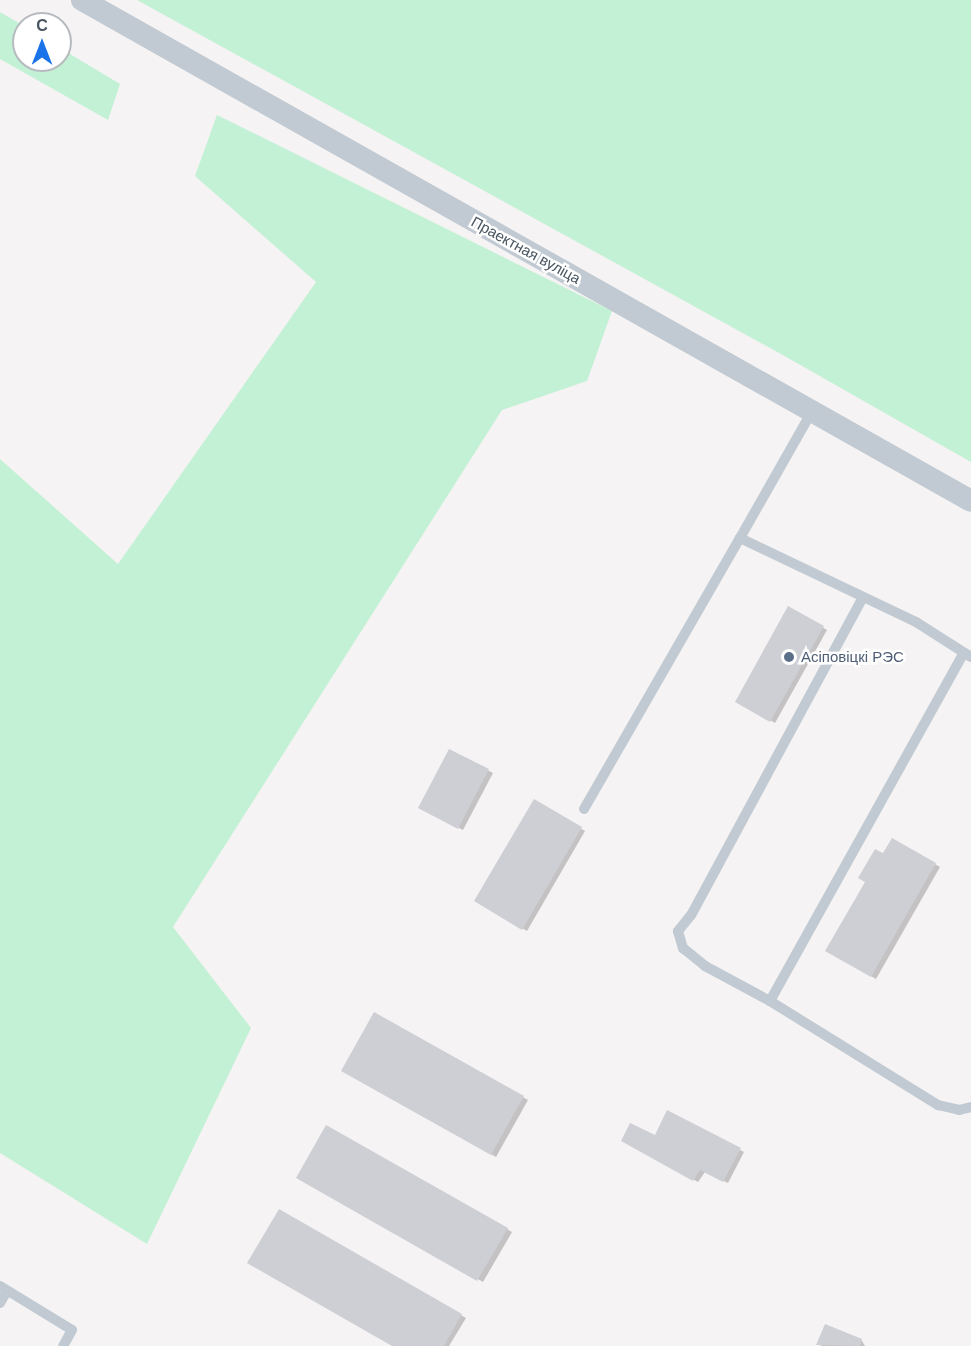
<!DOCTYPE html>
<html>
<head>
<meta charset="utf-8">
<style>
  body { margin:0 }
  #map { position:relative; width:971px; height:1346px; overflow:hidden; background:#f5f3f3; font-family:Arial,sans-serif }
  div>[style] { position:absolute }
  .green>* { inset:0; background:#c3f1d5 }
  .shadow>* { inset:0; background:#0003 }
  .building>* { inset:0; background:#cdcfd5 }
  .lane>* { height:10px; margin:-5px; padding:0 5px; transform-origin:5px; border-radius:5px; background:#c1cad2 }
  .street>* { height:22px; margin:-11px; padding:0 11px; transform-origin:11px; border-radius:11px; background:#c1cad2 }
  .dots>* { width:16px; height:16px; translate:-50% -50%; box-sizing:border-box; border:3px solid #fff; border-radius:50% }
  span { translate:-50% -50%; white-space:nowrap; text-align:center; line-height:1.15; -webkit-text-stroke:5px #fff; paint-order:stroke }
  .street-label { font-size:15px; color:#4a5661 }
  .service-label { font-size:15px; color:#4e5e75 }
  .left { translate:0 -50%; text-align:left }
  .north { position:absolute; left:12px; top:12px; width:60px; height:60px; box-sizing:border-box; background:#fff; border:2px solid #b7bbc0; border-radius:50%; rotate:0deg; font-size:16px; font-weight:700; line-height:24px; text-align:center; color:#4a5661 }
  .north::after { content:''; display:block; margin:auto; width:21px; height:27px; background:#1a73e8; clip-path:polygon(50% 0,100% 100%,50% 72%,0 100%) }
</style>
</head>
<body>
<div id="map">
  <div class="green">
    <div style="clip-path:polygon(137px 0,971px 0,971px 462px,781px 354px)"></div>
    <div style="clip-path:polygon(0 12px,24px 26px,24px 60px,60px 60px,60px 48px,120px 84px,108px 120px,0 59px)"></div>
    <div style="clip-path:polygon(217px 115px,612px 311px,587px 381px,502px 410px,173px 927px,251px 1028px,147px 1244px,0 1153px,0 459px,118px 564px,316px 282px,195px 176px)"></div>
  </div>
  <div class="shadow">
    <div style="clip-path:polygon(789px 609px,827px 630px,775px 723px,737px 701px)"></div>
    <div style="clip-path:polygon(450px 751px,493px 773px,463px 830px,420px 808px)"></div>
    <div style="clip-path:polygon(534px 801px,585px 831px,527px 931px,476px 901px)"></div>
    <div style="clip-path:polygon(893px 840px,940px 867px,876px 979px,827px 951px)"></div>
    <div style="clip-path:polygon(374px 1014px,528px 1100px,496px 1157px,343px 1070px)"></div>
    <div style="clip-path:polygon(668px 1112px,744px 1152px,728px 1183px,705px 1172px,698px 1182px,623px 1140px,655px 1137px)"></div>
    <div style="clip-path:polygon(327px 1127px,512px 1232px,483px 1282px,298px 1177px)"></div>
    <div style="clip-path:polygon(279px 1211px,466px 1318px,449px 1346px,395px 1346px)"></div>
    <div style="clip-path:polygon(826px 1326px,862px 1341px,865px 1346px,822px 1346px,818px 1344px)"></div>
  </div>
  <div class="building">
    <div style="clip-path:polygon(788px 606px,824px 626px,770px 722px,735px 702px)"></div>
    <div style="clip-path:polygon(449px 749px,489px 769px,458px 829px,418px 808px)"></div>
    <div style="clip-path:polygon(534px 799px,582px 827px,522px 930px,474px 901px)"></div>
    <div style="clip-path:polygon(892px 838px,936px 863px,871px 977px,825px 951px,865px 882px,858px 878px,875px 849px,883px 853px)"></div>
    <div style="clip-path:polygon(374px 1012px,524px 1096px,491px 1155px,341px 1071px)"></div>
    <div style="clip-path:polygon(667px 1110px,741px 1148px,723px 1182px,700px 1170px,693px 1181px,621px 1141px,630px 1123px,655px 1135px)"></div>
    <div style="clip-path:polygon(326px 1125px,508px 1228px,477px 1281px,296px 1178px)"></div>
    <div style="clip-path:polygon(279px 1209px,462px 1314px,444px 1346px,392px 1346px,247px 1263px)"></div>
    <div style="clip-path:polygon(825px 1324px,862px 1339px,860px 1346px,816px 1345px)"></div>
  </div>
  <div class="lane">
    <div style="left:740px;top:538px;width:146px;rotate:-60.4deg"></div>
    <div style="left:862px;top:599px;width:359px;rotate:118.4deg"></div>
    <div style="left:691px;top:915px;width:21px;rotate:129deg"></div>
    <div style="left:678px;top:931px;width:18px;rotate:74deg"></div>
    <div style="left:683px;top:948px;width:28px;rotate:39deg"></div>
    <div style="left:705px;top:966px;width:74px;rotate:28.3deg"></div>
    <div style="left:770px;top:1001px;width:398px;rotate:-60.9deg"></div>
    <div style="left:584px;top:809px;width:313px;rotate:-60.1deg"></div>
    <div style="left:740px;top:538px;width:195px;rotate:25.5deg"></div>
    <div style="left:916px;top:622px;width:65px;rotate:32.5deg"></div>
    <div style="left:770px;top:1001px;width:198px;rotate:31.8deg"></div>
    <div style="left:938px;top:1105px;width:22px;rotate:13deg"></div>
    <div style="left:959px;top:1110px;width:12px;rotate:-14deg"></div>
    <div style="left:0;top:1286px;width:84px;rotate:31.4deg"></div>
    <div style="left:72px;top:1330px;width:18px;rotate:119deg"></div>
    <div style="left:0;top:1303px;width:14px;rotate:-60deg"></div>
  </div>
  <div class="street">
    <div style="left:82px;top:0;width:1020px;rotate:29.4deg"></div>
  </div>
  <div class="dots">
    <div style="left:789px;top:657px;background:#5c6f8a"></div>
  </div>
  <div class="street-label">
    <span style="left:526px;top:250px;rotate:29deg">Праектная вуліца</span>
  </div>
  <div class="service-label">
    <span class="left" style="left:801px;top:657px">Асіповіцкі РЭС</span>
  </div>
  <div class="north">С</div>
</div>
</body>
</html>
